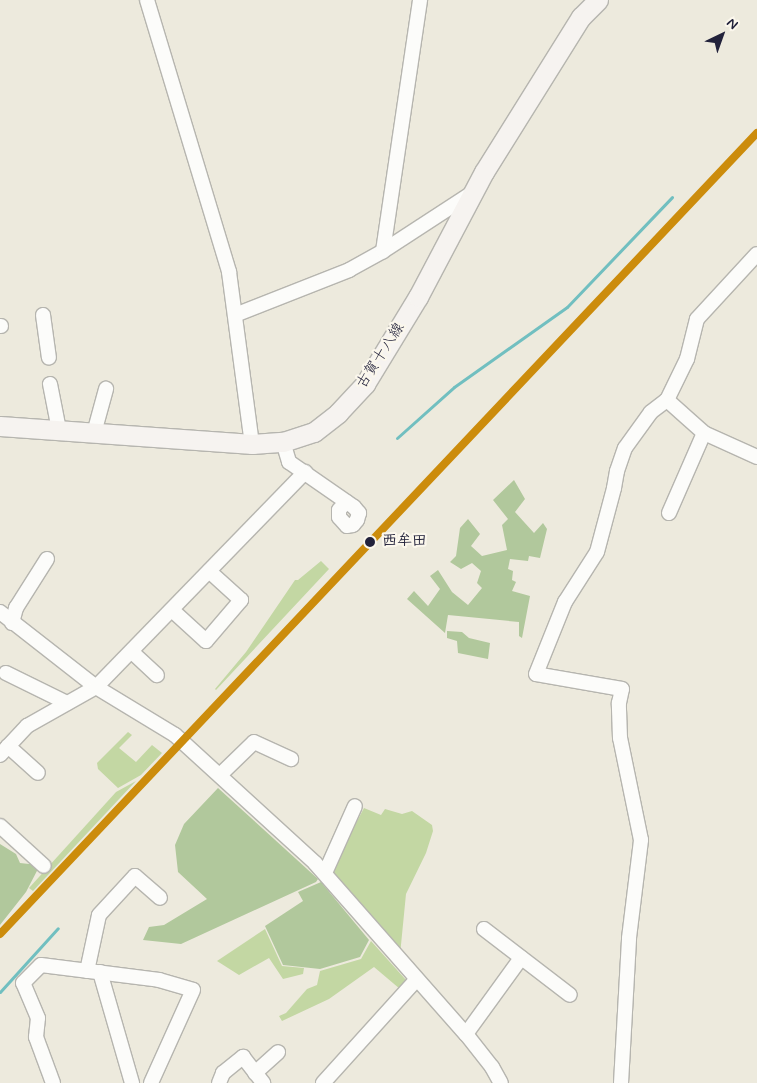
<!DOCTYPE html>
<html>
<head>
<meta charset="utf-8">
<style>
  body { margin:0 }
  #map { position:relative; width:757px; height:1083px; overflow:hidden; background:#edeadd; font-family:Mynerve,"Klee One",sans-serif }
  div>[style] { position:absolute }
  .green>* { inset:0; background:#c3d7a3 }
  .forest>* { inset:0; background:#b1c89c }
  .stream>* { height:3px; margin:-1.5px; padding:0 1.5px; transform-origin:1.5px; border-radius:1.5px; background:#71bfc0 }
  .roads { filter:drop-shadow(1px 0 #b6b5af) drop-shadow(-1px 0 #b6b5af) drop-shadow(0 1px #b6b5af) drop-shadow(0 -1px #b6b5af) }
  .minor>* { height:14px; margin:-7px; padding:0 7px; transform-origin:7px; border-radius:7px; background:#fcfcfa }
  .secondary>* { height:19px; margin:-9.5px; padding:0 9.5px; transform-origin:9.5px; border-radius:9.5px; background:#f6f3f0 }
  .rail-1>* { height:8px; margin:-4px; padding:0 4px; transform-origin:4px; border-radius:4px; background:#cc8c0c }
  .dots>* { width:14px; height:14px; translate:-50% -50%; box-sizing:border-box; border:2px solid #fbf7ec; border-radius:50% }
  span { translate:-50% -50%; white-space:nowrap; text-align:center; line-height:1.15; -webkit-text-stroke:4.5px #fbf7ec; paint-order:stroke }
  .street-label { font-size:15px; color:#22223b }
  .stop-label { font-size:15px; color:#22223b; font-weight:700 }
  .left { translate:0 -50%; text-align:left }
  .north { position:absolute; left:697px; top:10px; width:50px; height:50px; -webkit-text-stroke:4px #fbf7ec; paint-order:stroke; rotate:42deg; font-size:14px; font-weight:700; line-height:20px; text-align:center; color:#22223b }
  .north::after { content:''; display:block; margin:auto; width:18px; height:22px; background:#22223b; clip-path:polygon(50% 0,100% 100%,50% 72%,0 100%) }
</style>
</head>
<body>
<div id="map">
  <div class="green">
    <div style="clip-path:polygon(321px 561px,329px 569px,216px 690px,215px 689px,246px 652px,295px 580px,298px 580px)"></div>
    <div style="clip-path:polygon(128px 732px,132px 735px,119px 748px,136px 762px,152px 745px,162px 753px,141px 775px,118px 788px,98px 769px,97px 763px)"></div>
    <div style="clip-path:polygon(136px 781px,33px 891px,29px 888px,116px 792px)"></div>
    <div style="clip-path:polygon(364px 808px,381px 815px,385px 809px,402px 814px,412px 811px,432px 825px,433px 831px,426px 853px,406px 894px,400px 955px,330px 872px)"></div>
    <div style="clip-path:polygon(265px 929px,282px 966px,304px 968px,303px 974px,283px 979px,269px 958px,239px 975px,217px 961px)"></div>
    <div style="clip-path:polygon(371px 941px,406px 980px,400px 989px,374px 967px,329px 999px,282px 1021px,279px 1016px,286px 1013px,307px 989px,317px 985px,320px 971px,361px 959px)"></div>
  </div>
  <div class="forest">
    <div style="clip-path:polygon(514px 480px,525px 499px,515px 512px,534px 533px,543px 523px,547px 529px,540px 558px,529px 556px,528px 561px,510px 559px,508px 569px,513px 571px,512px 580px,516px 582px,512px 591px,530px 596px,522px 638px,519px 636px,519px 622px,448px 615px,445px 633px,407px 599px,414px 591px,428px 606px,440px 589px,430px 576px,438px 570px,452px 592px,468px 605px,482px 588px,477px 583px,481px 571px,472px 563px,461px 569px,450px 562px,456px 556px,460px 528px,468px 519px,480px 534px,471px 546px,482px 556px,507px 550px,502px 525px,508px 519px,493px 500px)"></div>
    <div style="clip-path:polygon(447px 631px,462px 632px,469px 638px,490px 643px,488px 659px,458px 653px,457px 641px,447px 638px)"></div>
    <div style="clip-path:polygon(218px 788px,318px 879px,316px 882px,181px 944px,143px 940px,149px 927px,164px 925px,207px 899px,178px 872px,175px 845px,184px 824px)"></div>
    <div style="clip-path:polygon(0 844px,16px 854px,20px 863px,29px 864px,33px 861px,39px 867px,26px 892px,0 925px)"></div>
    <div style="clip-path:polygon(321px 882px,369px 940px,360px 957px,320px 969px,283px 965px,265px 926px,303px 901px,298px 892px)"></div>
  </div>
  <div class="stream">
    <div style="left:397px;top:438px;width:76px;rotate:-41.8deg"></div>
    <div style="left:454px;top:387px;width:138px;rotate:-35.3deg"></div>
    <div style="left:567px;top:307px;width:152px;rotate:-46.3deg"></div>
    <div style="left:0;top:992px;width:86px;rotate:-47.8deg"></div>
  </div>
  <div class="roads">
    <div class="minor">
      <div style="left:147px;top:0;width:284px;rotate:73.2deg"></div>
      <div style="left:229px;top:272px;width:174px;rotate:82.4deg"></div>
      <div style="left:383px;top:251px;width:254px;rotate:-81.6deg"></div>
      <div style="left:43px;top:315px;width:43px;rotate:82.1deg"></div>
      <div style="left:235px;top:315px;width:123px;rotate:-21.5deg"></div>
      <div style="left:349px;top:270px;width:39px;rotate:-29deg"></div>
      <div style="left:383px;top:251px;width:106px;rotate:-33.1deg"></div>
      <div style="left:0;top:326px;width:1px"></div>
      <div style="left:50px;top:384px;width:47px;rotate:78.9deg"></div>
      <div style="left:667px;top:400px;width:50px;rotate:41.7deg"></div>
      <div style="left:704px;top:433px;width:58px;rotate:24.4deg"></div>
      <div style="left:94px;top:433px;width:46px;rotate:-74.7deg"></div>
      <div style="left:283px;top:442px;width:21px;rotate:73deg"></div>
      <div style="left:289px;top:462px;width:79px;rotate:34.7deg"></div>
      <div style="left:354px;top:507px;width:8px;rotate:50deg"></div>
      <div style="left:359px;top:513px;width:7px;rotate:106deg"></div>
      <div style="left:357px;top:520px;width:6px;rotate:129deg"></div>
      <div style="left:353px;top:525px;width:6px;rotate:171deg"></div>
      <div style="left:347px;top:526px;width:12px;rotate:-132deg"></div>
      <div style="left:339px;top:517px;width:7px;rotate:-90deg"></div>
      <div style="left:339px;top:510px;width:11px;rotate:-49deg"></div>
      <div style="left:669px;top:513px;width:87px;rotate:-66.4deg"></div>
      <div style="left:172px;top:610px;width:46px;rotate:42.4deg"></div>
      <div style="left:206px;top:641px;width:54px;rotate:-49.5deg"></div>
      <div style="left:241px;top:600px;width:43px;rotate:-137.8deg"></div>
      <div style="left:0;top:612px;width:122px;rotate:38deg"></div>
      <div style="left:96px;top:687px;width:92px;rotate:31.3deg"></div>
      <div style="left:175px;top:735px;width:190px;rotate:42.4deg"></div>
      <div style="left:315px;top:863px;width:228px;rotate:48.6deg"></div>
      <div style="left:466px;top:1034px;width:42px;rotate:51.8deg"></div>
      <div style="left:492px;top:1067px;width:18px;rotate:61deg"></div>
      <div style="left:12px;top:623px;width:16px;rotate:-75deg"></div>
      <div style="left:16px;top:608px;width:58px;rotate:-57.7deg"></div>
      <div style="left:132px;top:652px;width:34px;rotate:43deg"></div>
      <div style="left:6px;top:673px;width:68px;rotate:26.2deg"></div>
      <div style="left:8px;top:746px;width:40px;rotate:42deg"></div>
      <div style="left:0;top:755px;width:40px;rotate:-47deg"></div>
      <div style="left:27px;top:726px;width:79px;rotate:-29.5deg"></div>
      <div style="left:96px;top:687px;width:300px;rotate:-45.8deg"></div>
      <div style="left:220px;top:775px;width:47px;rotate:-44.1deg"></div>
      <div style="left:254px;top:742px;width:41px;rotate:24.7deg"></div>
      <div style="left:0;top:826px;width:59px;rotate:42.3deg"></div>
      <div style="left:325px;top:873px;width:73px;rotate:-65.9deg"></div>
      <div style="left:484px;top:929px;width:108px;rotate:37.5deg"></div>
      <div style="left:87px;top:971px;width:57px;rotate:-77.9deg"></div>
      <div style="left:99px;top:915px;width:53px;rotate:-47.3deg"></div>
      <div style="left:135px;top:876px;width:33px;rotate:41deg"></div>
      <div style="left:100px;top:972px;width:116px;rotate:73.9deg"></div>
      <div style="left:466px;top:1034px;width:94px;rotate:-54.1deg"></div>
      <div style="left:255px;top:1073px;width:31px;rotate:-42deg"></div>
      <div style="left:53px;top:1083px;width:49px;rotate:-110.3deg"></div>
      <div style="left:36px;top:1037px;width:19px;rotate:-84deg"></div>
      <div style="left:38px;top:1018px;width:38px;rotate:-113deg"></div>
      <div style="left:23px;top:983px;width:25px;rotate:-45deg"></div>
      <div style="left:41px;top:965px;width:119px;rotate:7.2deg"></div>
      <div style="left:159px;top:980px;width:35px;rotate:16deg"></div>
      <div style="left:193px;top:990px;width:102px;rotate:114.3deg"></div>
      <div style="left:219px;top:1083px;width:11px;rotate:-68deg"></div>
      <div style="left:223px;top:1073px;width:26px;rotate:-39deg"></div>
      <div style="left:243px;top:1057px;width:33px;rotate:52deg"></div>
      <div style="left:323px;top:1083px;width:140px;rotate:-47.9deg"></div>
      <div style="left:621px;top:1083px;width:145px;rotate:-86.8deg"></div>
      <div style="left:629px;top:938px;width:99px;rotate:-83deg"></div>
      <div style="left:641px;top:840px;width:104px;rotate:-101.6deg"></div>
      <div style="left:620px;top:738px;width:35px;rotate:-92deg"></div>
      <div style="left:619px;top:703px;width:14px;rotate:-78deg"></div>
      <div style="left:622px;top:689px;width:87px;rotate:-170.1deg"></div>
      <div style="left:536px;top:674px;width:78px;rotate:-68.1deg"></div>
      <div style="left:565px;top:602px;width:59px;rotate:-57.4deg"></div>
      <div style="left:597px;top:552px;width:66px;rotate:-75.1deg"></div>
      <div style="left:614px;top:488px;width:17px;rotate:-80deg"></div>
      <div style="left:617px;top:471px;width:24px;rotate:-71deg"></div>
      <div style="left:625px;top:448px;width:44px;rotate:-54.2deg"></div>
      <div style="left:651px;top:412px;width:20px;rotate:-37deg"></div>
      <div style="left:667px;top:400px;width:46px;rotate:-64deg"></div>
      <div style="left:687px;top:359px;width:41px;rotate:-76deg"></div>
      <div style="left:697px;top:319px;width:88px;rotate:-47.3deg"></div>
    </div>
    <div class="secondary">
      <div style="left:0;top:426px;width:253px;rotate:4.1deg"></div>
      <div style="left:252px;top:444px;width:31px;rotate:-4deg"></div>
      <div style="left:283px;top:442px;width:33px;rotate:-18deg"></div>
      <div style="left:314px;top:432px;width:31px;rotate:-38deg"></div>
      <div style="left:338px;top:413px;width:40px;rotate:-47deg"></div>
      <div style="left:365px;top:384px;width:102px;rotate:-58.7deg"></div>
      <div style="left:418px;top:297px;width:141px;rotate:-62.2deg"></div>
      <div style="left:484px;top:172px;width:183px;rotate:-58deg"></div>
      <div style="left:581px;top:17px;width:24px;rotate:-45deg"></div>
    </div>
  </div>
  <div class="rail-1">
    <div style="left:0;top:934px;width:1102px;rotate:-46.62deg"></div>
  </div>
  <div class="dots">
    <div style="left:370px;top:542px;background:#22223b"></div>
  </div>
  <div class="street-label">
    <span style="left:381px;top:356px;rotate:-57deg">古賀十八線</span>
  </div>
  <div class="stop-label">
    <span class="left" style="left:382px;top:542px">西牟田</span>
  </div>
  <div class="north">N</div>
</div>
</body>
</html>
